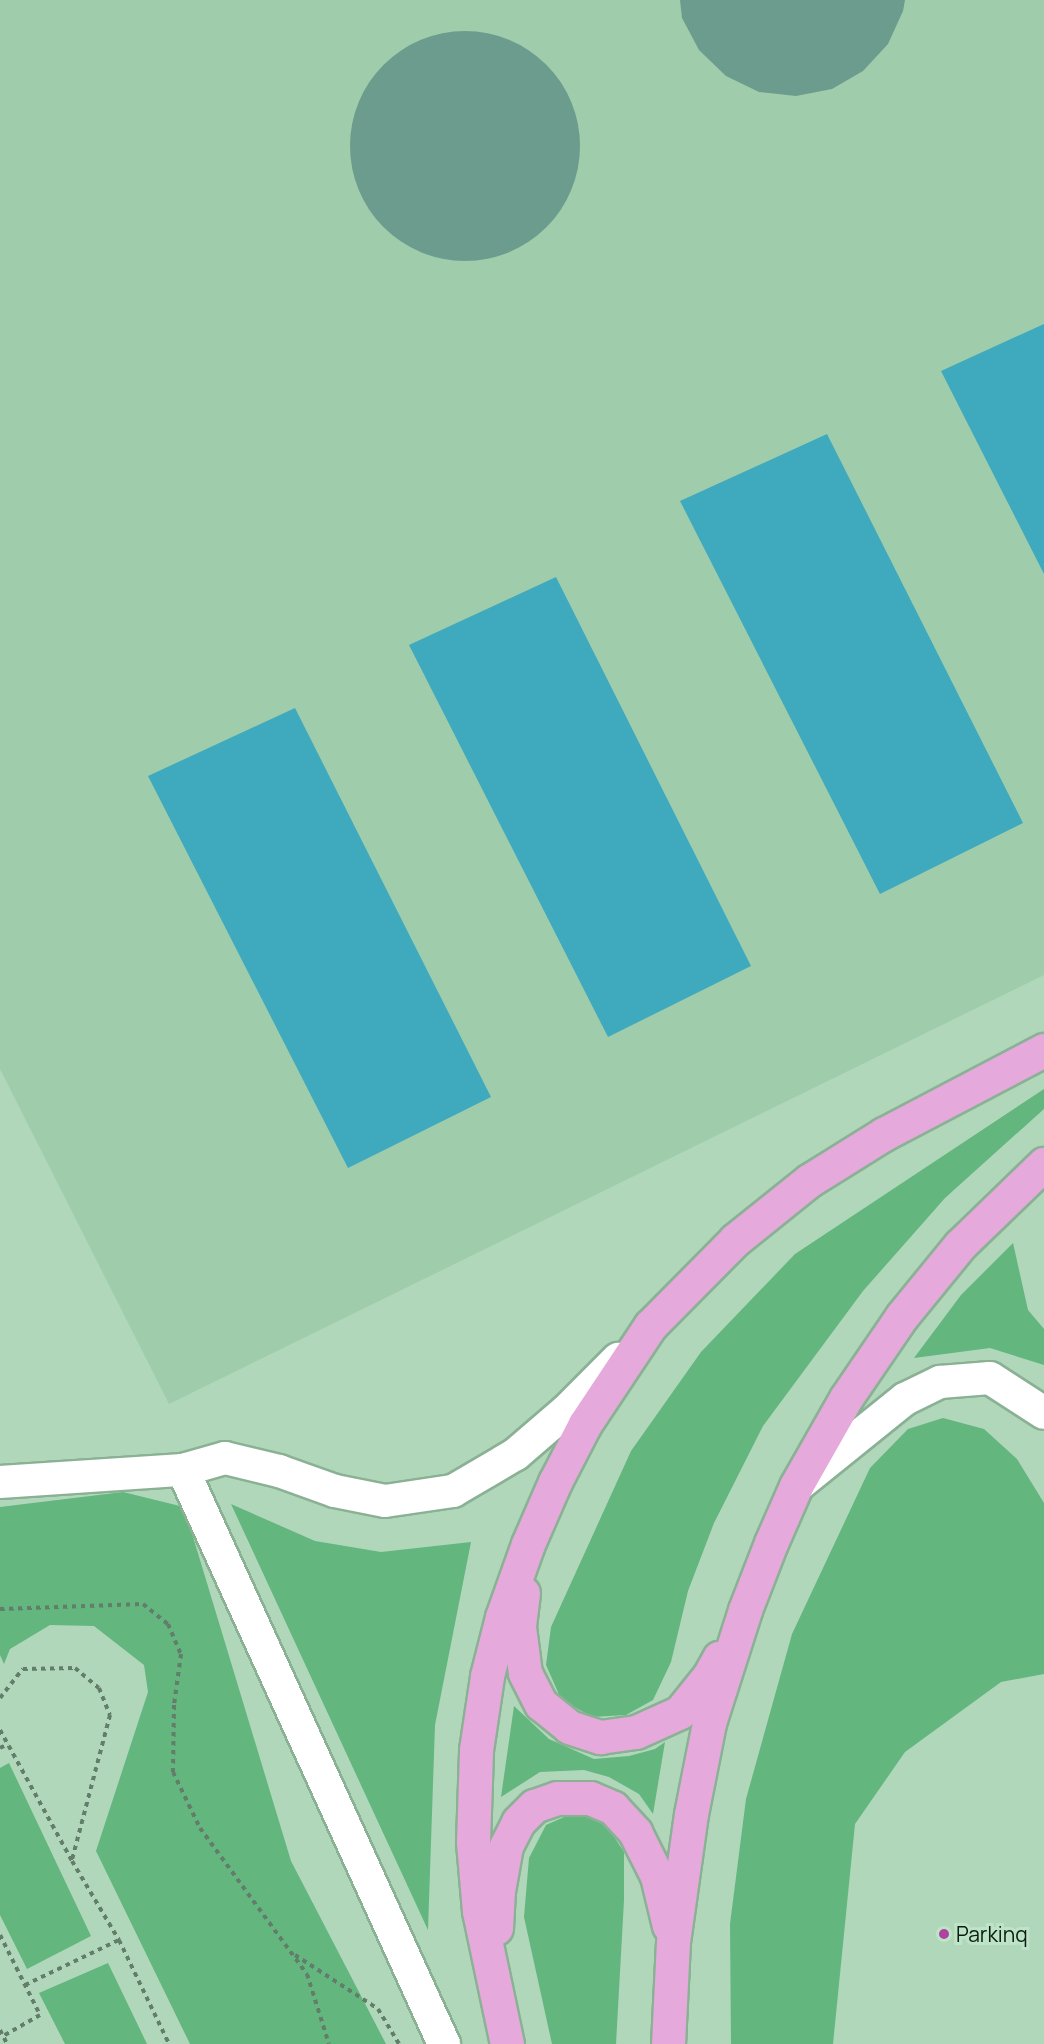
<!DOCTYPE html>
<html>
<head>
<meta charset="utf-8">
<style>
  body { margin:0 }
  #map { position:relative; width:1044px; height:2044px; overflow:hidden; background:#b0d7ba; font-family:Manrope,sans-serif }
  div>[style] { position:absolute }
  .built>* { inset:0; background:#9fccab }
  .green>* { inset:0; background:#62b67e }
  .water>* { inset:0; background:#3fa9be }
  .building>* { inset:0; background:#6b9c8d }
  .round { border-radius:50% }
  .path>* { height:4px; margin-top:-2px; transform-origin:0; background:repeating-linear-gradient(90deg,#627d69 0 4.5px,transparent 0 9px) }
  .roads { filter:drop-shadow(2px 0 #8bb195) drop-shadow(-2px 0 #8bb195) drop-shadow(0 2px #8bb195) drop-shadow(0 -2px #8bb195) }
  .minor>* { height:32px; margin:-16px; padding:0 16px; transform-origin:16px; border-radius:16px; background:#fff }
  .major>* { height:33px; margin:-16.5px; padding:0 16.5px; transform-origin:16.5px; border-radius:16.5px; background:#e6a9dc }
  .dots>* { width:16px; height:16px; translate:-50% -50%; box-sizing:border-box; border:3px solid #bde4c7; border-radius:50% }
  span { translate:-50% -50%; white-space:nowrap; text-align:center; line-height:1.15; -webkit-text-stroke:6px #bde4c7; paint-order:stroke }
  .poi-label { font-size:21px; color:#0d1c11 }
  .left { translate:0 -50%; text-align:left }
</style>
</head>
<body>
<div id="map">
  <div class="built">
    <div style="clip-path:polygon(0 0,1044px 0,1044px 975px,169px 1404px,0 1069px)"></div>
  </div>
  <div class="green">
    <div style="clip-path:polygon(1044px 1089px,1044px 1109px,945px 1198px,863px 1291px,763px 1426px,714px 1523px,688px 1591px,671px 1662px,653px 1700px,626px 1715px,592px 1717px,561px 1699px,546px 1665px,551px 1627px,631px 1451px,701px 1352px,795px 1254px)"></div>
    <div style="clip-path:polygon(1013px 1243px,1028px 1310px,1044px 1329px,1044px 1365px,990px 1348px,914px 1358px,961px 1295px)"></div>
    <div style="clip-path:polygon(943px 1418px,984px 1429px,1017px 1459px,1044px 1503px,1044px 1674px,1001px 1682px,905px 1752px,855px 1824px,833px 2044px,731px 2044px,730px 1924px,746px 1799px,792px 1634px,870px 1468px,908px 1429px)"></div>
    <div style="clip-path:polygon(123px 1492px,184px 1507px,291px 1861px,386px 2044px,190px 2044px,96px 1851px,148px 1692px,144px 1665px,94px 1626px,50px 1625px,10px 1649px,4px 1664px,0 1655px,0 1507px)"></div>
    <div style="clip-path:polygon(231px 1504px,315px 1541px,381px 1552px,471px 1542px,435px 1725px,428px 1930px)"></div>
    <div style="clip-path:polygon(514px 1706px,549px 1739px,594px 1759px,629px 1756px,655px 1749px,665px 1742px,653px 1814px,639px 1794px,609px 1777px,584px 1770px,540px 1772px,501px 1797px)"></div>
    <div style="clip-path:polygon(9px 1763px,91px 1936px,27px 1969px,0 1915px,0 1768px)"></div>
    <div style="clip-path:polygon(571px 1814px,603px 1820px,624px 1852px,624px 1900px,616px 2044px,552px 2044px,524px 1917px,529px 1858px,546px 1825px)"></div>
    <div style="clip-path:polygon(108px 1963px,147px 2044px,65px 2044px,39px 1993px)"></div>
  </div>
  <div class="water">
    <div style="clip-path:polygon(1044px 324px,1044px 574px,941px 371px)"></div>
    <div style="clip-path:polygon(827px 434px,1023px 823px,880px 894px,680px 501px)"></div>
    <div style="clip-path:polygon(556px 577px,751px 966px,608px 1037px,409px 645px)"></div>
    <div style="clip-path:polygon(295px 708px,491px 1097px,348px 1168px,148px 776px)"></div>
  </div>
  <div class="building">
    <div style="clip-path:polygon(680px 0,905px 0,903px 11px,888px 44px,863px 71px,832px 89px,796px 96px,759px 92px,726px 76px,699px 50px,682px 18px)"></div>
    <div class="round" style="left:350px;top:31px;width:230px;height:230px"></div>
  </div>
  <div class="path">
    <div style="left:0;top:1609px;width:143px;rotate:-2deg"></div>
    <div style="left:143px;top:1604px;width:32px;rotate:39deg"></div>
    <div style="left:168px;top:1624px;width:33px;rotate:67deg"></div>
    <div style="left:181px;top:1654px;width:51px;rotate:97.8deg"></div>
    <div style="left:174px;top:1705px;width:67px;rotate:90.9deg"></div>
    <div style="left:173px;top:1772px;width:62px;rotate:64.3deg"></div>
    <div style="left:200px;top:1828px;width:181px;rotate:53.8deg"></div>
    <div style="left:307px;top:1974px;width:73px;rotate:72.6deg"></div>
    <div style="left:0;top:1698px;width:37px;rotate:-52deg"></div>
    <div style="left:23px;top:1669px;width:52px;rotate:-1.1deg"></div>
    <div style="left:75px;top:1668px;width:31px;rotate:40deg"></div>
    <div style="left:99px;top:1688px;width:29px;rotate:68deg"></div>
    <div style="left:110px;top:1715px;width:150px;rotate:104.7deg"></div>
    <div style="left:0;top:1730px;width:149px;rotate:61.2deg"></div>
    <div style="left:72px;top:1861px;width:92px;rotate:59.3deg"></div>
    <div style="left:119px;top:1940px;width:115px;rotate:64.3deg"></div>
    <div style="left:0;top:1748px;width:9px;rotate:-27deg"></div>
    <div style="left:0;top:1935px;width:89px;rotate:63.4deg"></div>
    <div style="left:40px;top:2015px;width:43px;rotate:150.4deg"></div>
    <div style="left:295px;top:1955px;width:99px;rotate:33deg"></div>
    <div style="left:378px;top:2009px;width:41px;rotate:59deg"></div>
    <div style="left:25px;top:1985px;width:104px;rotate:-25.6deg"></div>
    <div style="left:0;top:2030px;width:16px;rotate:63deg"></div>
  </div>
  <div class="roads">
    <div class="minor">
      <div style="left:183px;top:1470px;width:631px;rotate:65.55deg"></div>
      <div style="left:0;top:1482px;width:183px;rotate:-3.8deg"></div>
      <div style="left:183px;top:1470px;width:44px;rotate:-15.9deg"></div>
      <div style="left:225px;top:1458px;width:56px;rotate:13.5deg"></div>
      <div style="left:279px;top:1471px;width:59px;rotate:19.7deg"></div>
      <div style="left:335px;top:1491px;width:51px;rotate:11.3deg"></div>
      <div style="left:385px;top:1501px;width:69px;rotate:-8.4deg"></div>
      <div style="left:453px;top:1491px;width:73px;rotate:-30.4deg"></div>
      <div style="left:516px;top:1454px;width:66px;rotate:-40.7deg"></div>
      <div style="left:566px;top:1411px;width:74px;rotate:-45deg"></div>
      <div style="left:797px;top:1486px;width:139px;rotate:-38.9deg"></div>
      <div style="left:905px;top:1399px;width:39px;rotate:-26deg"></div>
      <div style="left:940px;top:1382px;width:50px;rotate:-4.6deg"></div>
      <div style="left:990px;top:1378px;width:64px;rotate:32.9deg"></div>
    </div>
    <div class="major">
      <div style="left:523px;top:1593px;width:34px;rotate:97deg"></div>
      <div style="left:519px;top:1627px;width:46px;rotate:82.6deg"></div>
      <div style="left:525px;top:1673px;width:35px;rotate:63deg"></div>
      <div style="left:541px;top:1704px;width:36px;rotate:39deg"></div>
      <div style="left:569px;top:1727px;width:33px;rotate:18deg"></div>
      <div style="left:600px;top:1737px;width:36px;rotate:-8deg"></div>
      <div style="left:636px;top:1732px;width:48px;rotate:-24.4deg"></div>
      <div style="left:680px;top:1712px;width:46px;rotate:-51.1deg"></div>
      <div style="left:709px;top:1676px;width:21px;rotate:-61deg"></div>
      <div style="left:496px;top:1928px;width:37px;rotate:-87deg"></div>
      <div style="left:498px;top:1891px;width:46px;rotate:-79.9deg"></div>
      <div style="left:506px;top:1846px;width:27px;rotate:-63deg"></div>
      <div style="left:518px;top:1822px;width:23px;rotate:-45deg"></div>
      <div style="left:534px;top:1806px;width:24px;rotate:-19deg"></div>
      <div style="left:557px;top:1798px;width:33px"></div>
      <div style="left:590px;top:1798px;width:25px;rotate:23deg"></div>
      <div style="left:613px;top:1808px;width:33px;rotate:47deg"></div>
      <div style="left:635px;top:1832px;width:49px;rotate:63.4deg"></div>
      <div style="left:657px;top:1876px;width:51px;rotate:76.5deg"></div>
      <div style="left:507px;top:2044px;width:136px;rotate:-101.9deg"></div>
      <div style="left:479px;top:1911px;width:69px;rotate:-95deg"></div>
      <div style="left:473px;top:1842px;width:92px;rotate:-88.1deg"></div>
      <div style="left:476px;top:1750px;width:75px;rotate:-81.5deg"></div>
      <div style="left:487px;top:1676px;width:61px;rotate:-75.7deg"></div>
      <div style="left:502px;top:1617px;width:77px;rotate:-70.4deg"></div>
      <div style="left:528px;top:1544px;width:68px;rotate:-66.5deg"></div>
      <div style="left:555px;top:1482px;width:65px;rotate:-62.7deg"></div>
      <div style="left:585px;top:1424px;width:118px;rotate:-56.4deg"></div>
      <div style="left:650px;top:1326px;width:121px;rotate:-45.3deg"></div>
      <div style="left:735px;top:1240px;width:96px;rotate:-38.7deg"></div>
      <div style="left:810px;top:1180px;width:87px;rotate:-31.9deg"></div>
      <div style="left:884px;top:1134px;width:181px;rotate:-27.7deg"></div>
      <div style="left:668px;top:2044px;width:102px;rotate:-87.2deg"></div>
      <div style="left:673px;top:1942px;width:129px;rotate:-82deg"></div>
      <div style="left:691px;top:1814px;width:93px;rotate:-78.8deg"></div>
      <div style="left:709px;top:1723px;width:119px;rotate:-72.3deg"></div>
      <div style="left:745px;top:1610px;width:72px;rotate:-68.8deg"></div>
      <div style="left:771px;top:1543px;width:62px;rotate:-66.3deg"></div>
      <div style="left:796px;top:1486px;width:101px;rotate:-60.4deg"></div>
      <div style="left:846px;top:1398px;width:99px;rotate:-55.7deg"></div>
      <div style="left:902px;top:1316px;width:92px;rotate:-50.8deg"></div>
      <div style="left:960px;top:1245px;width:117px;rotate:-44deg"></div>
    </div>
  </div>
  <div class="dots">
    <div style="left:944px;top:1934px;background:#af42a1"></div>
  </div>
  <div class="poi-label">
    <span class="left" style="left:956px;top:1934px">Parkinq</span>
  </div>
</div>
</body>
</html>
